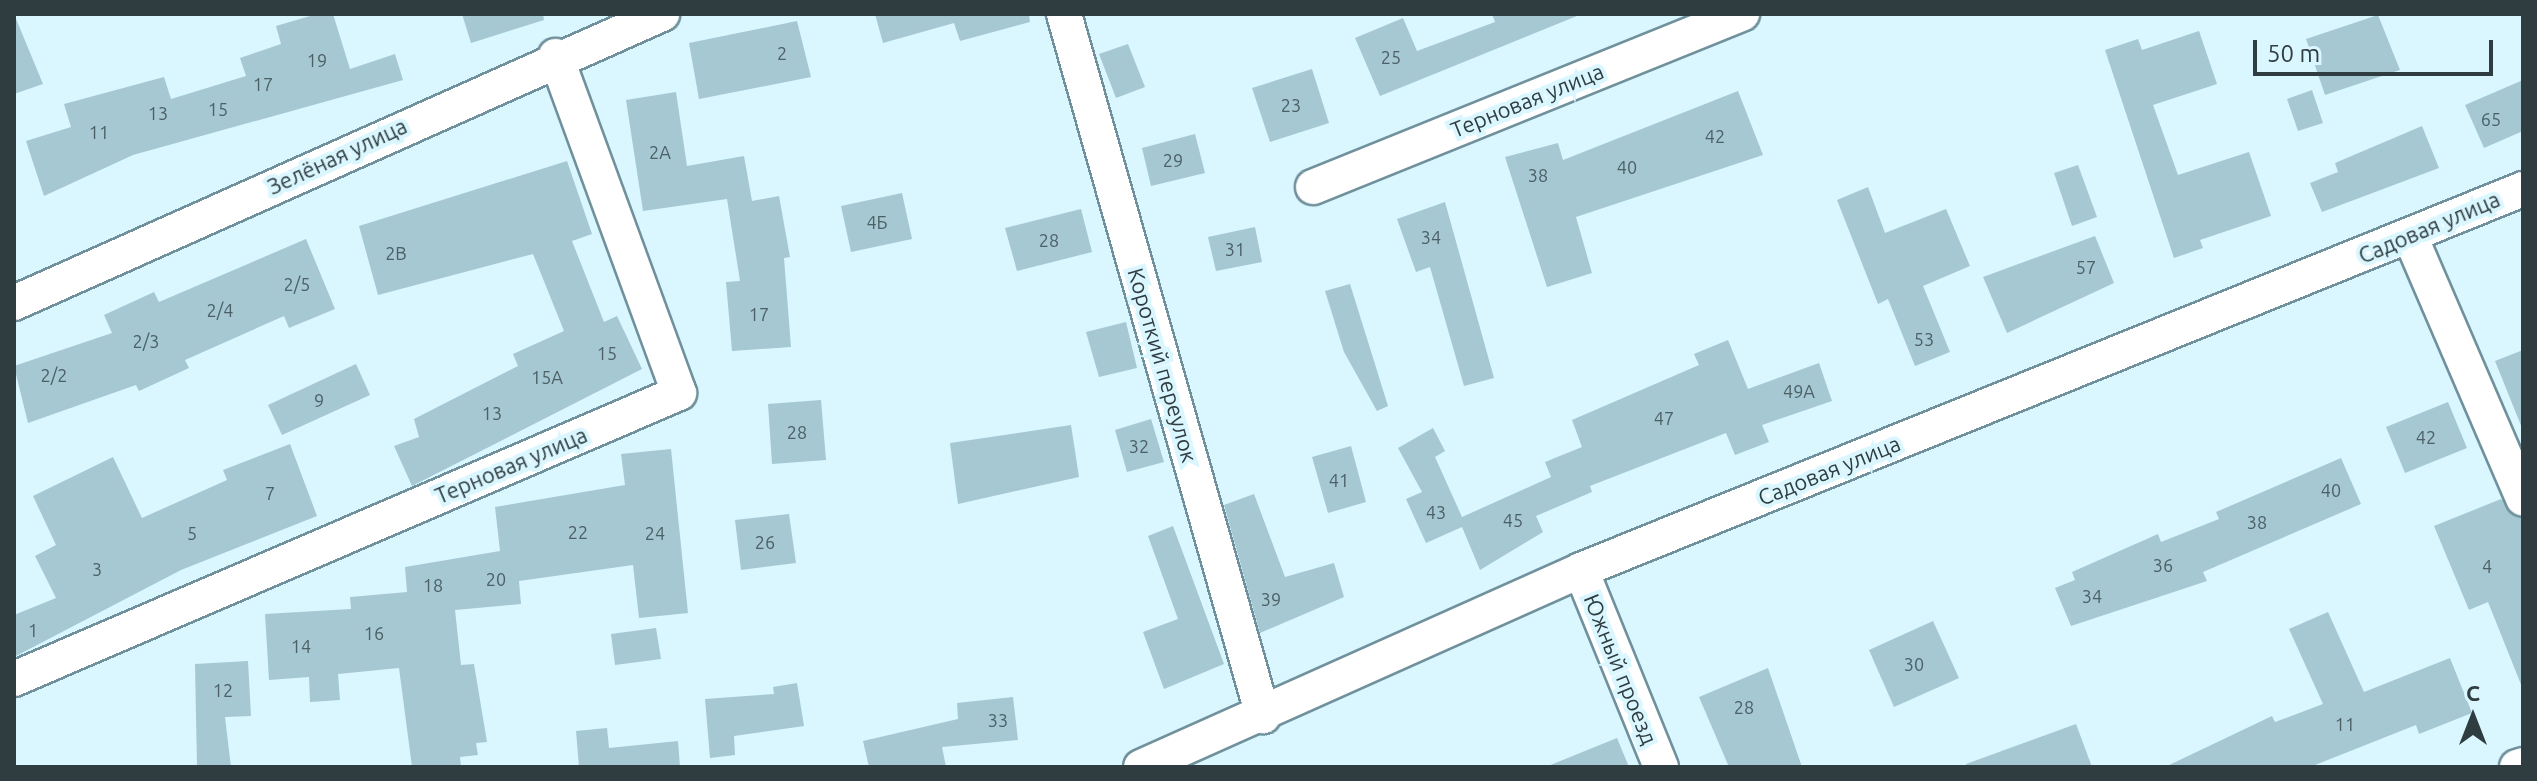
<!DOCTYPE html>
<html>
<head>
<meta charset="utf-8">
<style>
  body { margin:0 }
  #map { position:relative; width:2537px; height:781px; overflow:hidden; background:#daf6ff; font-family:Ubuntu,sans-serif }
  div>[style] { position:absolute }
  .building>* { inset:0; background:#a5c8d3 }
  .roads { filter:drop-shadow(2px 0 #70919c) drop-shadow(-2px 0 #70919c) drop-shadow(0 2px #70919c) drop-shadow(0 -2px #70919c) }
  .street>* { height:34px; margin:-17px; padding:0 17px; transform-origin:17px; border-radius:17px; background:#fff }
  span { translate:-50% -50%; white-space:nowrap; text-align:center; line-height:1.15; -webkit-text-stroke:8px #daf6ff; paint-order:stroke }
  .number-label { font-size:18px; color:#4c6066 }
  .number-label span { -webkit-text-stroke-width:0 }
  .street-label { font-size:22px; color:#2f3d41 }
  .frame { position:absolute; inset:0; border:16px solid #2f3d41; pointer-events:none }
  .north { position:absolute; left:2433px; top:677px; width:80px; height:80px; -webkit-text-stroke:6px #daf6ff; paint-order:stroke; rotate:0deg; font-size:22px; font-weight:700; line-height:32px; text-align:center; color:#2f3d41 }
  .north::after { content:''; display:block; margin:auto; width:28px; height:36px; background:#2f3d41; clip-path:polygon(50% 0,100% 100%,50% 72%,0 100%) }
  .scale { position:absolute; left:2253px; top:40px; width:240px; height:36px; box-sizing:border-box; border:4px solid #2f3d41; border-top:0; padding-left:10px; font-size:24px; line-height:28px; white-space:nowrap; color:#2f3d41; -webkit-text-stroke:6px #daf6ff; paint-order:stroke }
</style>
</head>
<body>
<div id="map">
  <div class="building">
    <div style="clip-path:polygon(14px 14px,43px 84px,14px 94px)"></div>
    <div style="clip-path:polygon(317px 14px,333px 14px,350px 69px,395px 54px,403px 80px,133px 155px,44px 196px,26px 141px,71px 127px,64px 104px,164px 77px,171px 99px,246px 76px,240px 58px,281px 44px,276px 26px)"></div>
    <div style="clip-path:polygon(462px 14px,543px 14px,544px 20px,471px 43px)"></div>
    <div style="clip-path:polygon(875px 14px,1029px 14px,1030px 22px,960px 41px,954px 23px,883px 43px)"></div>
    <div style="clip-path:polygon(1492px 14px,1577px 16px,1380px 96px,1355px 38px,1403px 18px,1417px 51px,1495px 22px)"></div>
    <div style="clip-path:polygon(2378px 15px,2400px 70px,2325px 95px,2306px 39px)"></div>
    <div style="clip-path:polygon(797px 21px,811px 77px,699px 99px,689px 43px)"></div>
    <div style="clip-path:polygon(2199px 31px,2217px 84px,2153px 105px,2178px 175px,2249px 152px,2271px 216px,2200px 240px,2203px 248px,2174px 258px,2105px 50px,2138px 39px,2142px 50px)"></div>
    <div style="clip-path:polygon(1128px 44px,1145px 87px,1116px 98px,1099px 54px)"></div>
    <div style="clip-path:polygon(1312px 69px,1329px 123px,1270px 142px,1252px 88px)"></div>
    <div style="clip-path:polygon(2523px 80px,2523px 131px,2484px 148px,2465px 105px)"></div>
    <div style="clip-path:polygon(2312px 90px,2323px 123px,2298px 131px,2287px 99px)"></div>
    <div style="clip-path:polygon(1738px 91px,1763px 155px,1576px 217px,1592px 273px,1547px 287px,1505px 157px,1558px 143px,1563px 160px)"></div>
    <div style="clip-path:polygon(676px 92px,687px 166px,744px 156px,752px 201px,779px 196px,790px 257px,784px 258px,791px 347px,732px 351px,726px 282px,740px 281px,727px 199px,643px 211px,626px 100px)"></div>
    <div style="clip-path:polygon(2422px 126px,2439px 168px,2322px 212px,2310px 183px,2338px 172px,2335px 163px)"></div>
    <div style="clip-path:polygon(1195px 134px,1205px 173px,1151px 186px,1142px 148px)"></div>
    <div style="clip-path:polygon(567px 161px,592px 234px,572px 241px,604px 322px,617px 316px,642px 369px,412px 486px,394px 446px,419px 437px,414px 419px,518px 366px,513px 354px,564px 331px,533px 254px,378px 295px,359px 226px)"></div>
    <div style="clip-path:polygon(2078px 165px,2097px 217px,2072px 226px,2054px 173px)"></div>
    <div style="clip-path:polygon(1868px 187px,1885px 233px,1946px 209px,1970px 266px,1923px 286px,1950px 352px,1915px 366px,1888px 299px,1878px 304px,1837px 200px)"></div>
    <div style="clip-path:polygon(902px 193px,912px 239px,851px 252px,841px 206px)"></div>
    <div style="clip-path:polygon(1445px 202px,1494px 378px,1464px 386px,1430px 267px,1416px 272px,1397px 219px)"></div>
    <div style="clip-path:polygon(1081px 209px,1092px 252px,1017px 271px,1005px 228px)"></div>
    <div style="clip-path:polygon(1255px 227px,1262px 262px,1216px 271px,1208px 237px)"></div>
    <div style="clip-path:polygon(2095px 236px,2114px 283px,2007px 333px,1983px 277px)"></div>
    <div style="clip-path:polygon(306px 239px,335px 309px,289px 328px,284px 316px,185px 360px,189px 368px,139px 391px,136px 385px,28px 423px,14px 366px,112px 333px,104px 315px,154px 292px,159px 302px)"></div>
    <div style="clip-path:polygon(1350px 284px,1388px 406px,1377px 411px,1344px 352px,1325px 291px)"></div>
    <div style="clip-path:polygon(1126px 322px,1137px 368px,1099px 377px,1086px 332px)"></div>
    <div style="clip-path:polygon(1728px 340px,1748px 389px,1819px 363px,1832px 401px,1762px 425px,1769px 442px,1735px 455px,1726px 433px,1590px 486px,1592px 492px,1536px 516px,1543px 532px,1480px 570px,1462px 527px,1426px 543px,1406px 499px,1422px 492px,1398px 448px,1433px 428px,1445px 451px,1435px 457px,1462px 517px,1551px 477px,1545px 462px,1582px 447px,1572px 420px,1699px 365px,1694px 354px)"></div>
    <div style="clip-path:polygon(2523px 350px,2523px 427px,2522px 428px,2495px 361px)"></div>
    <div style="clip-path:polygon(356px 364px,370px 395px,282px 435px,268px 405px)"></div>
    <div style="clip-path:polygon(821px 400px,826px 460px,772px 464px,768px 404px)"></div>
    <div style="clip-path:polygon(2448px 402px,2467px 448px,2405px 473px,2386px 427px)"></div>
    <div style="clip-path:polygon(1151px 419px,1164px 462px,1127px 472px,1115px 430px)"></div>
    <div style="clip-path:polygon(1071px 425px,1079px 477px,958px 504px,950px 443px)"></div>
    <div style="clip-path:polygon(290px 444px,317px 516px,181px 570px,14px 657px,14px 615px,56px 598px,35px 556px,56px 545px,33px 496px,113px 457px,142px 518px,227px 480px,223px 470px)"></div>
    <div style="clip-path:polygon(1351px 446px,1366px 502px,1328px 513px,1312px 457px)"></div>
    <div style="clip-path:polygon(671px 449px,688px 613px,639px 618px,633px 565px,519px 581px,521px 604px,455px 610px,461px 665px,474px 664px,487px 742px,476px 743px,478px 755px,460px 757px,461px 767px,412px 767px,399px 668px,338px 674px,340px 700px,310px 702px,309px 677px,269px 680px,265px 614px,351px 609px,350px 597px,407px 592px,405px 567px,500px 551px,495px 507px,625px 485px,621px 454px)"></div>
    <div style="clip-path:polygon(2341px 458px,2361px 504px,2203px 572px,2207px 581px,2071px 626px,2055px 588px,2075px 580px,2072px 572px,2158px 534px,2161px 542px,2219px 519px,2216px 512px)"></div>
    <div style="clip-path:polygon(1254px 494px,1285px 577px,1334px 563px,1344px 597px,1260px 633px,1224px 505px)"></div>
    <div style="clip-path:polygon(2501px 499px,2523px 519px,2522px 687px,2488px 602px,2469px 610px,2434px 526px)"></div>
    <div style="clip-path:polygon(789px 514px,796px 563px,741px 570px,735px 520px)"></div>
    <div style="clip-path:polygon(1173px 526px,1224px 664px,1164px 689px,1143px 632px,1178px 619px,1148px 536px)"></div>
    <div style="clip-path:polygon(2328px 612px,2364px 692px,2450px 658px,2472px 713px,2419px 734px,2416px 725px,2310px 767px,2165px 767px,2272px 716px,2275px 722px,2323px 704px,2289px 629px)"></div>
    <div style="clip-path:polygon(1933px 621px,1959px 678px,1894px 707px,1869px 650px)"></div>
    <div style="clip-path:polygon(656px 628px,661px 659px,615px 665px,611px 634px)"></div>
    <div style="clip-path:polygon(248px 661px,251px 716px,225px 717px,231px 767px,197px 767px,195px 664px)"></div>
    <div style="clip-path:polygon(1768px 668px,1802px 767px,1729px 767px,1699px 697px)"></div>
    <div style="clip-path:polygon(797px 683px,804px 726px,734px 736px,735px 755px,710px 758px,705px 699px,774px 694px,773px 687px)"></div>
    <div style="clip-path:polygon(1013px 697px,1018px 740px,942px 747px,946px 767px,869px 767px,863px 741px,958px 719px,957px 703px)"></div>
    <div style="clip-path:polygon(2076px 724px,2092px 767px,1967px 767px,1966px 764px)"></div>
    <div style="clip-path:polygon(607px 728px,609px 748px,678px 741px,680px 767px,579px 767px,576px 731px)"></div>
    <div style="clip-path:polygon(1617px 738px,1629px 767px,1548px 767px,1548px 766px)"></div>
  </div>
  <div class="roads">
    <div class="street">
      <div style="left:1064px;top:14px;width:730px;rotate:74.17deg"></div>
      <div style="left:1313px;top:187px;width:463px;rotate:-22deg"></div>
      <div style="left:2410px;top:236px;width:286px;rotate:66.7deg"></div>
      <div style="left:14px;top:303px;width:710px;rotate:-24.04deg"></div>
      <div style="left:1581px;top:570px;width:213px;rotate:67.9deg"></div>
      <div style="left:14px;top:679px;width:724px;rotate:-23.27deg"></div>
      <div style="left:679px;top:393px;width:359px;rotate:-110.1deg"></div>
      <div style="left:1141px;top:767px;width:482px;rotate:-24.1deg"></div>
      <div style="left:1581px;top:570px;width:1016px;rotate:-22.02deg"></div>
      <div style="left:2517px;top:767px;width:6px;rotate:-18deg"></div>
    </div>
  </div>
  <div class="number-label">
    <span style="left:782px;top:53px">2</span>
    <span style="left:1391px;top:57px">25</span>
    <span style="left:317px;top:60px">19</span>
    <span style="left:263px;top:84px">17</span>
    <span style="left:1291px;top:105px">23</span>
    <span style="left:218px;top:109px">15</span>
    <span style="left:158px;top:113px">13</span>
    <span style="left:2491px;top:119px">65</span>
    <span style="left:99px;top:132px">11</span>
    <span style="left:1715px;top:136px">42</span>
    <span style="left:660px;top:152px">2А</span>
    <span style="left:1173px;top:160px">29</span>
    <span style="left:1627px;top:167px">40</span>
    <span style="left:1538px;top:175px">38</span>
    <span style="left:877px;top:222px">4Б</span>
    <span style="left:1431px;top:237px">34</span>
    <span style="left:1049px;top:240px">28</span>
    <span style="left:1235px;top:249px">31</span>
    <span style="left:396px;top:253px">2В</span>
    <span style="left:2086px;top:267px">57</span>
    <span style="left:297px;top:284px">2/5</span>
    <span style="left:220px;top:310px">2/4</span>
    <span style="left:759px;top:314px">17</span>
    <span style="left:1924px;top:339px">53</span>
    <span style="left:146px;top:341px">2/3</span>
    <span style="left:607px;top:353px">15</span>
    <span style="left:54px;top:375px">2/2</span>
    <span style="left:547px;top:377px">15А</span>
    <span style="left:1799px;top:391px">49А</span>
    <span style="left:319px;top:400px">9</span>
    <span style="left:492px;top:413px">13</span>
    <span style="left:1664px;top:418px">47</span>
    <span style="left:797px;top:432px">28</span>
    <span style="left:2426px;top:437px">42</span>
    <span style="left:1139px;top:446px">32</span>
    <span style="left:1339px;top:480px">41</span>
    <span style="left:2331px;top:490px">40</span>
    <span style="left:270px;top:493px">7</span>
    <span style="left:1436px;top:512px">43</span>
    <span style="left:1513px;top:520px">45</span>
    <span style="left:2257px;top:522px">38</span>
    <span style="left:578px;top:532px">22</span>
    <span style="left:192px;top:533px">5</span>
    <span style="left:655px;top:533px">24</span>
    <span style="left:765px;top:542px">26</span>
    <span style="left:2163px;top:565px">36</span>
    <span style="left:2487px;top:566px">4</span>
    <span style="left:97px;top:569px">3</span>
    <span style="left:496px;top:579px">20</span>
    <span style="left:433px;top:585px">18</span>
    <span style="left:2092px;top:596px">34</span>
    <span style="left:1271px;top:599px">39</span>
    <span style="left:33px;top:630px">1</span>
    <span style="left:374px;top:633px">16</span>
    <span style="left:301px;top:646px">14</span>
    <span style="left:1914px;top:664px">30</span>
    <span style="left:223px;top:690px">12</span>
    <span style="left:1744px;top:707px">28</span>
    <span style="left:998px;top:720px">33</span>
    <span style="left:2345px;top:724px">11</span>
  </div>
  <div class="street-label">
    <span style="left:1527px;top:100px;rotate:-22deg">Терновая улица</span>
    <span style="left:337px;top:156px;rotate:-25deg">Зелёная улица</span>
    <span style="left:2429px;top:227px;rotate:-23deg">Садовая улица</span>
    <span style="left:1163px;top:365px;rotate:74deg">Короткий переулок</span>
    <span style="left:511px;top:465px;rotate:-23deg">Терновая улица</span>
    <span style="left:1829px;top:470px;rotate:-22deg">Садовая улица</span>
    <span style="left:1621px;top:669px;rotate:68deg">Южный проезд</span>
  </div>
  <div class="frame"></div>
  <div class="north">С</div>
  <div class="scale">50 m</div>
</div>
</body>
</html>
